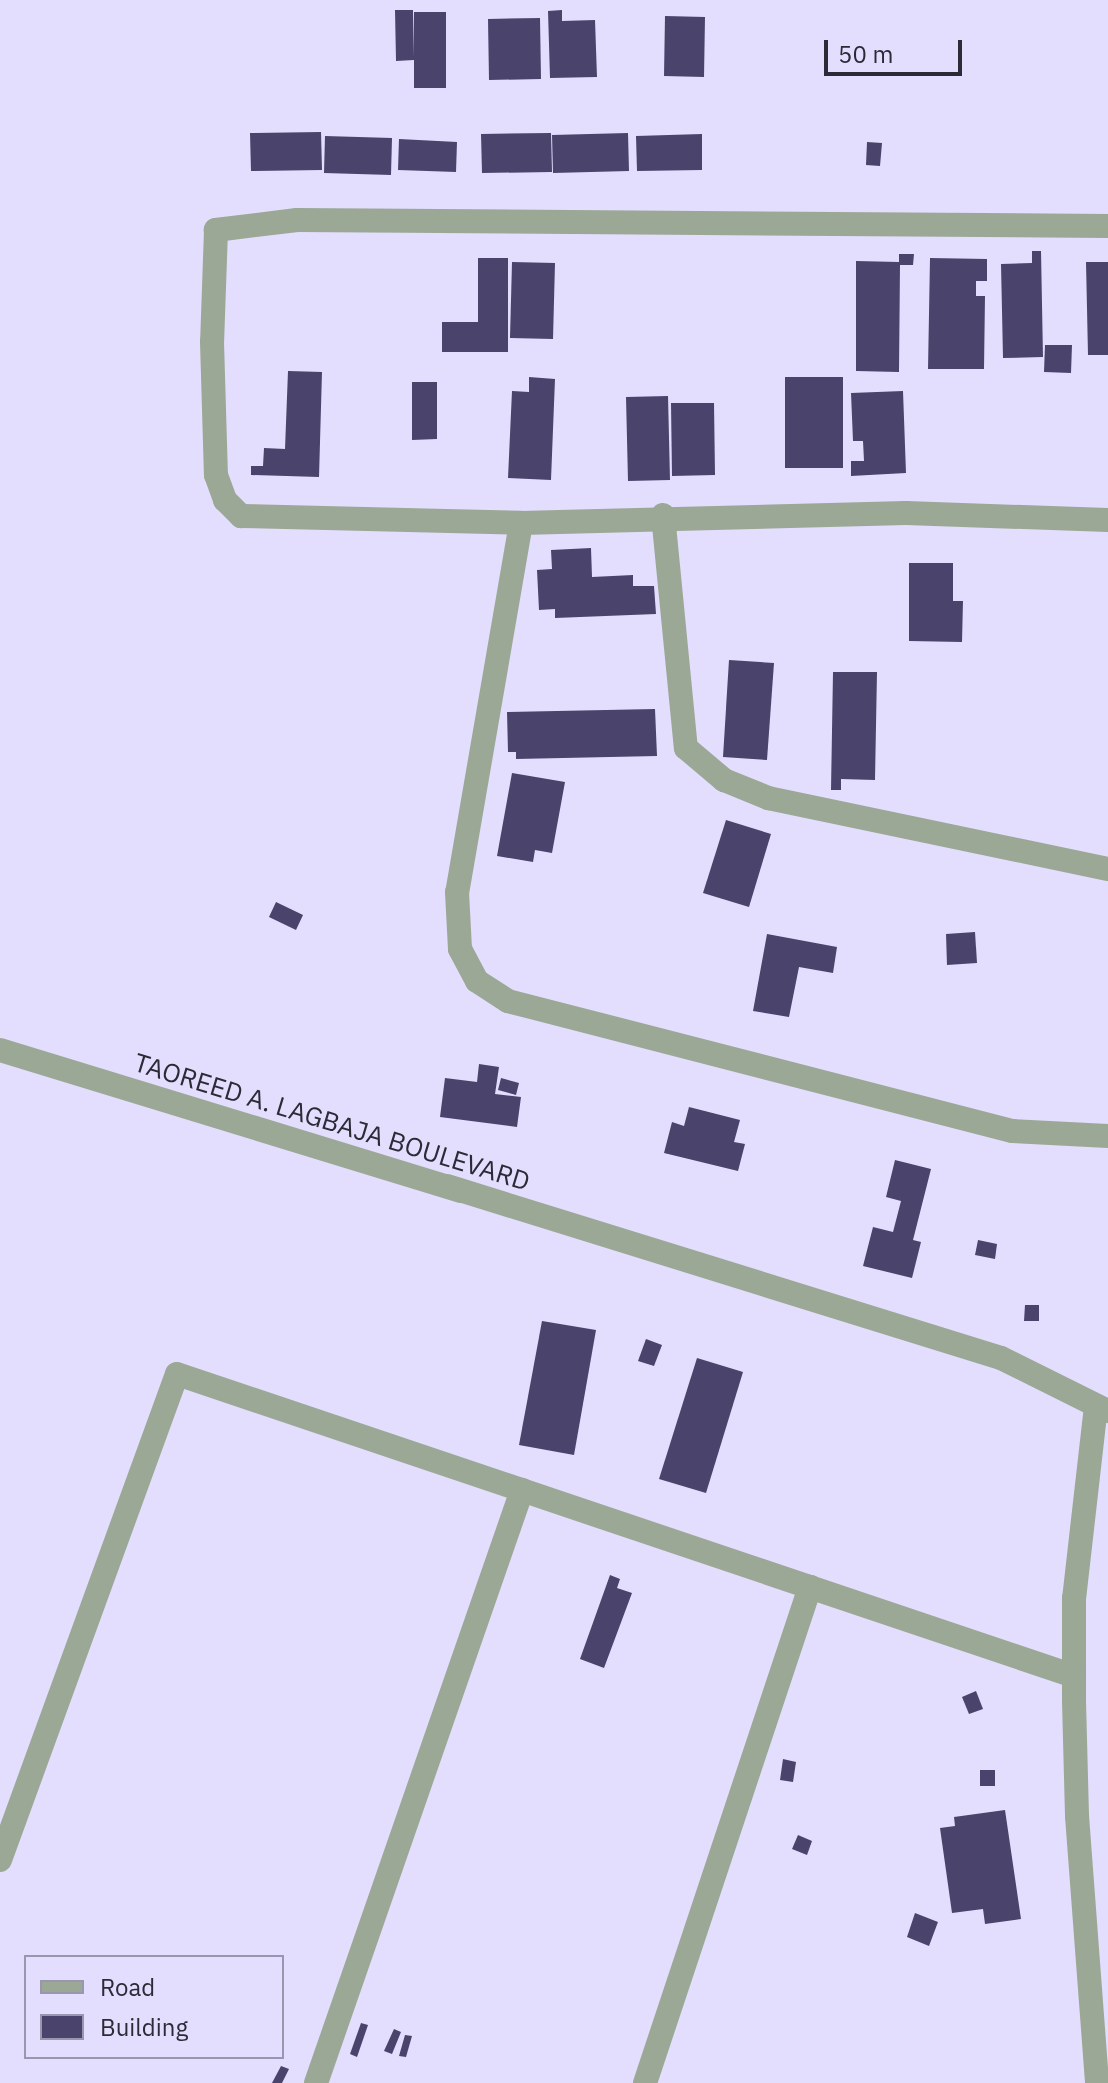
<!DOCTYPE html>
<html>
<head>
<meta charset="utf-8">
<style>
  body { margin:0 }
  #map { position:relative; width:1108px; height:2083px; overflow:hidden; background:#e3defd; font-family:"IBM Plex Sans",sans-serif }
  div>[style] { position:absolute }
  .building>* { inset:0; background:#4a436b }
  .minor>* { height:24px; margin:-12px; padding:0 12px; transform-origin:12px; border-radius:12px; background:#9ba896 }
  span { translate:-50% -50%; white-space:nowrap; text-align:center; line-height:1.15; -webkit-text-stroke:8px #e3defd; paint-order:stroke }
  .street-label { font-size:26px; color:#2c2a36 }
  .legend { position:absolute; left:24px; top:1955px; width:260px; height:104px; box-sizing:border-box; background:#e3defd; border:2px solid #9a96ad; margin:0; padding:10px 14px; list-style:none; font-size:24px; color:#2c2a36 }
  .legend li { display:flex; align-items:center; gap:16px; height:40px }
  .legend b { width:40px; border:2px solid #9a96ad }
  .scale { position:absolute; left:824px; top:40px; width:138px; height:36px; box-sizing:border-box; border:4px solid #2c2a36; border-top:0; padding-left:10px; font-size:24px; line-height:28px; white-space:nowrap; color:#2c2a36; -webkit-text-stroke:6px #e3defd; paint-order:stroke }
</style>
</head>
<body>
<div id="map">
  <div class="building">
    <div style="clip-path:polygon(395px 10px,413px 10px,413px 57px,414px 12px,446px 12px,446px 88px,414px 88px,414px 60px,396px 61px)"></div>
    <div style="clip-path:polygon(562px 10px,562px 21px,595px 20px,597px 77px,550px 78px,548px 11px)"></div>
    <div style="clip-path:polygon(665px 16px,705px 17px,704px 77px,664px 76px)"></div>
    <div style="clip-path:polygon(540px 18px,541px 79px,489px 80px,488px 19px)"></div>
    <div style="clip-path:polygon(321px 132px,322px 170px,251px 171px,250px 133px)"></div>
    <div style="clip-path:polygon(551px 133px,552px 172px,482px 173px,481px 134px)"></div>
    <div style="clip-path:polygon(628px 133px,629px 171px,553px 173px,552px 135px)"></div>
    <div style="clip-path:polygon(702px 134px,702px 170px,637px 171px,636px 136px)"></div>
    <div style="clip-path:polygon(325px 136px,392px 138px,391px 175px,324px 173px)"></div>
    <div style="clip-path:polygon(399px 139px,457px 142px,456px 172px,398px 170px)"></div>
    <div style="clip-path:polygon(867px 142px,882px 143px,880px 166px,866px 165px)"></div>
    <div style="clip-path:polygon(1032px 251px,1041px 251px,1043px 357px,1003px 358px,1001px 264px,1032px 263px)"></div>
    <div style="clip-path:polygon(899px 254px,914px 254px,913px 265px,900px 265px,899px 372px,856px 371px,856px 261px,899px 262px)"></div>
    <div style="clip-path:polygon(478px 258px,508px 258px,508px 352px,442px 352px,442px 322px,478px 322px)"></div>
    <div style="clip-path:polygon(930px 258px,987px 259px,987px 281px,976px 281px,976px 296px,985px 296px,984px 369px,928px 369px)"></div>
    <div style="clip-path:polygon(512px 262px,555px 263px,553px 339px,510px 338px)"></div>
    <div style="clip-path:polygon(1086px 262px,1108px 262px,1108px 355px,1088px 355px)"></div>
    <div style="clip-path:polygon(1045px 345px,1072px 345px,1071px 373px,1044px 372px)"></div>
    <div style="clip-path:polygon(288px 371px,322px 372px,319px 477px,251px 475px,251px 466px,263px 466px,264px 448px,285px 449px)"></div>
    <div style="clip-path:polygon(529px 377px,555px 379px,551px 480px,508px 478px,512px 391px,529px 392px)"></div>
    <div style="clip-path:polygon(785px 377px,843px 377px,843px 468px,785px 468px)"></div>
    <div style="clip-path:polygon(412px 382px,437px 382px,437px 439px,412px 440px)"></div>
    <div style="clip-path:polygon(903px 391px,906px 473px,851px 476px,851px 461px,864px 461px,863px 441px,853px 441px,851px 393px)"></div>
    <div style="clip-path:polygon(668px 396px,670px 480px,628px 481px,626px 397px)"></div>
    <div style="clip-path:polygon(671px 403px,714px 403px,715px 475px,672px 476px)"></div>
    <div style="clip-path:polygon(591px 548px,592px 577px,633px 575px,633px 586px,654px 586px,656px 614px,555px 618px,555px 609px,539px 610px,537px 570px,552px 569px,551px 550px)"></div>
    <div style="clip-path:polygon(909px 563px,953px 563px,953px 601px,963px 601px,962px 642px,909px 641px)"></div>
    <div style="clip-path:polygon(729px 660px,774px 663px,767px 760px,723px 757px)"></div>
    <div style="clip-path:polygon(833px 672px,877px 672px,875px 780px,841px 779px,841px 790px,831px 790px)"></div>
    <div style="clip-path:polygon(655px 709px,657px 756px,516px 759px,516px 752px,508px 752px,507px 712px)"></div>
    <div style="clip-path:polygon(512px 773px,565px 782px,552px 853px,535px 850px,533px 862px,497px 856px)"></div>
    <div style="clip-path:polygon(726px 820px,771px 834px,749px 907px,703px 893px)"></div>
    <div style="clip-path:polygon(276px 902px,303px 915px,296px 930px,269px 917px)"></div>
    <div style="clip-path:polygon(975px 932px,977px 963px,947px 965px,946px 934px)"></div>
    <div style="clip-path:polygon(767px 934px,837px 947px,833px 973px,799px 967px,789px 1017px,753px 1011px)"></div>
    <div style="clip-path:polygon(479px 1064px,499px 1067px,495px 1094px,521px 1097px,517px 1127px,440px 1117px,445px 1078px,477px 1082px)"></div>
    <div style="clip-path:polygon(501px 1078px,519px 1083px,516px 1095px,498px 1090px)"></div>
    <div style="clip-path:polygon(689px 1107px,740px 1120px,734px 1142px,745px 1144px,738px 1171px,664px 1153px,672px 1122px,684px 1126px)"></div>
    <div style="clip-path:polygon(895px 1160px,931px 1169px,913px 1240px,921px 1242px,912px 1278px,863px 1266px,873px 1227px,893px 1232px,901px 1201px,886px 1197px)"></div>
    <div style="clip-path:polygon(978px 1240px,997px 1244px,995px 1259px,975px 1255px)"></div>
    <div style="clip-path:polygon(1025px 1305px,1039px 1305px,1039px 1321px,1024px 1321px)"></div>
    <div style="clip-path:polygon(542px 1321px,596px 1330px,574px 1455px,519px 1445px)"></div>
    <div style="clip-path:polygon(646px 1339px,662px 1345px,654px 1366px,638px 1361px)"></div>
    <div style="clip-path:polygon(697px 1358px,743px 1372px,706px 1493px,659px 1479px)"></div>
    <div style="clip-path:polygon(610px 1575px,620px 1579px,617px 1588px,632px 1593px,604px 1668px,580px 1659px)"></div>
    <div style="clip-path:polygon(976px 1691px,983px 1709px,969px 1714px,962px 1697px)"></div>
    <div style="clip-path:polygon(783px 1759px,796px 1762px,793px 1782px,780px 1780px)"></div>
    <div style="clip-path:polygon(980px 1770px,995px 1770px,995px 1786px,980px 1786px)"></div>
    <div style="clip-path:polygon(1005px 1810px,1021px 1919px,985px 1924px,983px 1909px,952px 1913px,940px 1828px,955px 1826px,954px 1817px)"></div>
    <div style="clip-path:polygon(798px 1835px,812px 1841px,807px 1855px,792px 1849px)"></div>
    <div style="clip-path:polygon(915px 1913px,938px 1922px,929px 1946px,907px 1937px)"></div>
    <div style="clip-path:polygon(361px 2023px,368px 2025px,357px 2057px,350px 2054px)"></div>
    <div style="clip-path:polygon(394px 2029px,401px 2032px,392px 2054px,384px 2051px)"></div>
    <div style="clip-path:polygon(405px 2035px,412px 2036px,406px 2057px,399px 2056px)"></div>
    <div style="clip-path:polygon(281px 2066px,289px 2069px,282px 2083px,272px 2083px)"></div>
  </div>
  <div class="minor">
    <div style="left:1108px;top:226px;width:811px;rotate:-179.58deg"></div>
    <div style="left:297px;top:220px;width:82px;rotate:173deg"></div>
    <div style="left:216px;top:230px;width:112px;rotate:92deg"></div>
    <div style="left:212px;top:342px;width:133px;rotate:88.3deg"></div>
    <div style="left:216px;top:475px;width:27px;rotate:70deg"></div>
    <div style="left:225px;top:500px;width:23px;rotate:45deg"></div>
    <div style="left:241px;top:516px;width:280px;rotate:1.4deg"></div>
    <div style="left:521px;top:523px;width:385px;rotate:-1.5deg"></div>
    <div style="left:906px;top:513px;width:202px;rotate:2deg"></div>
    <div style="left:663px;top:515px;width:234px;rotate:84.4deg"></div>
    <div style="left:686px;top:748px;width:50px;rotate:40.1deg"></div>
    <div style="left:724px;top:780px;width:48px;rotate:22.2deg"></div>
    <div style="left:768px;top:798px;width:347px;rotate:11.8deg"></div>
    <div style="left:521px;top:523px;width:375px;rotate:99.8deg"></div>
    <div style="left:457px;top:892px;width:57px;rotate:87deg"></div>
    <div style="left:460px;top:949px;width:36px;rotate:62deg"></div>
    <div style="left:477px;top:981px;width:37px;rotate:33deg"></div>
    <div style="left:508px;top:1001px;width:520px;rotate:14.46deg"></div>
    <div style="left:1012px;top:1131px;width:96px;rotate:3deg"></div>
    <div style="left:0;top:1050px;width:482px;rotate:17deg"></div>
    <div style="left:447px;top:1186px;width:580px;rotate:17.25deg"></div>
    <div style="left:1001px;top:1358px;width:119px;rotate:26.4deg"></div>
    <div style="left:1096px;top:1406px;width:193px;rotate:96.5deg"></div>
    <div style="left:1074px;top:1598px;width:103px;rotate:90deg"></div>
    <div style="left:1074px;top:1701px;width:115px;rotate:88.5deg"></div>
    <div style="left:1077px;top:1816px;width:268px;rotate:85.7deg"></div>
    <div style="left:0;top:1860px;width:517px;rotate:-69.99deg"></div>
    <div style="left:177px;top:1374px;width:946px;rotate:18.61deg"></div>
    <div style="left:316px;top:2083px;width:628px;rotate:-70.84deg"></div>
    <div style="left:645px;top:2083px;width:523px;rotate:-71.6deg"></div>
  </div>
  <div class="street-label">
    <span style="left:332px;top:1122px;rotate:17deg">TAOREED A. LAGBAJA BOULEVARD</span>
  </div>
  <ul class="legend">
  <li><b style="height:10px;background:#9ba896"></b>Road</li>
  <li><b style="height:22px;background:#4a436b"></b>Building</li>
  </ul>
  <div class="scale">50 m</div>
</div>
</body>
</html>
